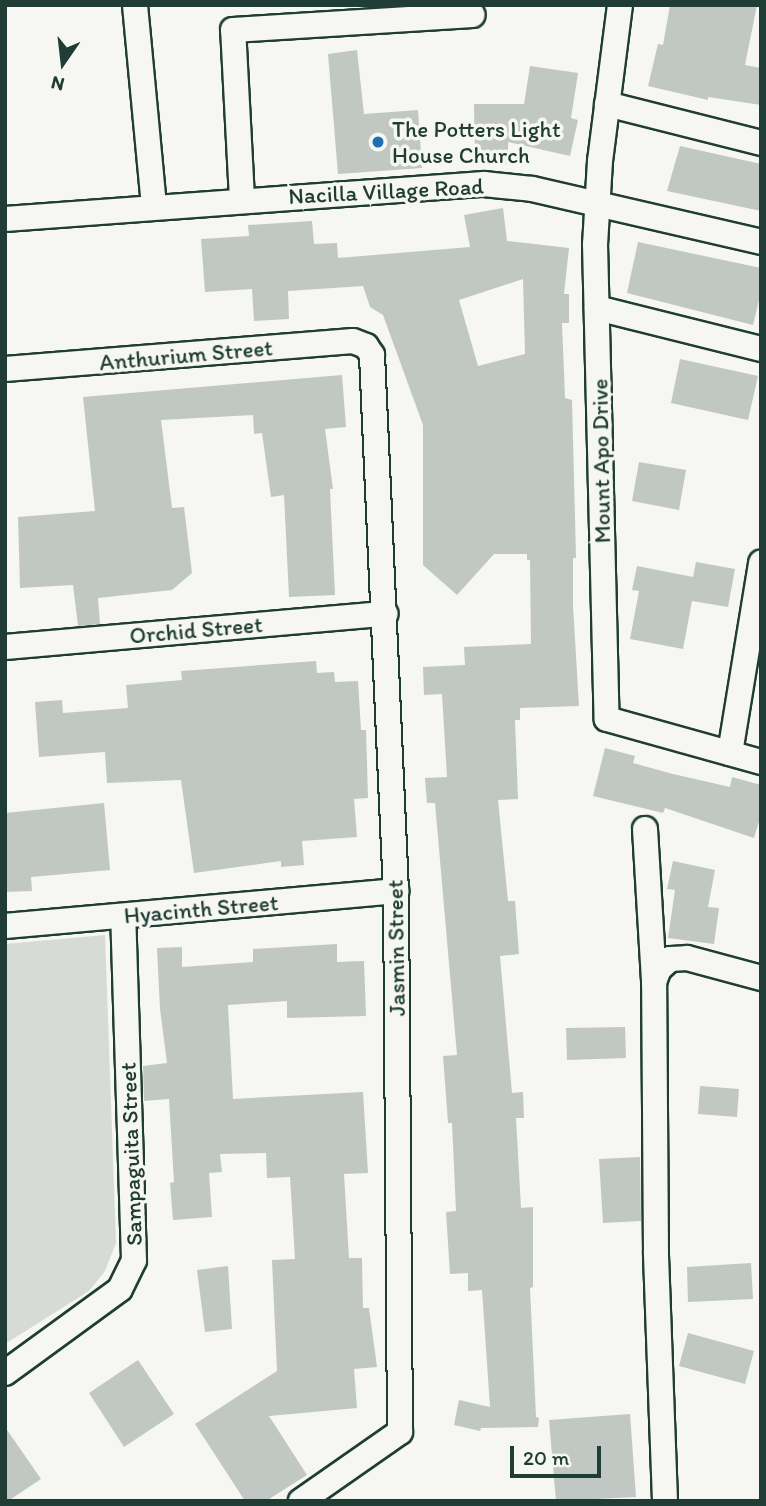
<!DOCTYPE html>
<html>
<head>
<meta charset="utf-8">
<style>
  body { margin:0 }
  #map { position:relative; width:766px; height:1506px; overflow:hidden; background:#f6f6f2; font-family:Itim,sans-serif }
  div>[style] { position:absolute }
  .green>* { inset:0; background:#d6dbd6 }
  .building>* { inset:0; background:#c1c8c3 }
  .roads { filter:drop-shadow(2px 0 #1f3d34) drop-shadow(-2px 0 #1f3d34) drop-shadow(0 2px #1f3d34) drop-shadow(0 -2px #1f3d34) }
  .minor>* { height:24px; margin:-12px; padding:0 12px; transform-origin:12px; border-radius:12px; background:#f6f6f2 }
  .dots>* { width:19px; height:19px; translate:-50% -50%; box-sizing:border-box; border:4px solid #f6f6f2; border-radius:50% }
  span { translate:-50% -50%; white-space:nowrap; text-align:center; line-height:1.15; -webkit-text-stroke:7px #f6f6f2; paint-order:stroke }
  .poi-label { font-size:23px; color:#1f3d34 }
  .left { translate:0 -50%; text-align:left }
  .street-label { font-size:23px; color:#1f3d34 }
  .frame { position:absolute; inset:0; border:7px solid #1f3d34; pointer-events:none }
  .north { position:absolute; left:28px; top:28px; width:70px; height:70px; -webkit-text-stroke:5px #f6f6f2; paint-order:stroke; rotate:194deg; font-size:19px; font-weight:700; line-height:28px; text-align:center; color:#1f3d34 }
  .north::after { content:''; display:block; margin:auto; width:24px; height:32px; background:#1f3d34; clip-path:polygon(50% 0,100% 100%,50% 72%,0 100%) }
  .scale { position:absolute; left:510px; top:1446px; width:91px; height:32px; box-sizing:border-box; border:4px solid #1f3d34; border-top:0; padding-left:9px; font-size:21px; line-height:24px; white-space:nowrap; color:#1f3d34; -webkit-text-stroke:5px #f6f6f2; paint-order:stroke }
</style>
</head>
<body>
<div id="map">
  <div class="green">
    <div style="clip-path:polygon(105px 935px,116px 1243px,105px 1271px,89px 1291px,5px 1344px,5px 944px)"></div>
  </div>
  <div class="building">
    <div style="clip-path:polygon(670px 5px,757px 5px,745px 65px,761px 68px,761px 105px,708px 97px,708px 100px,648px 86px,658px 44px,663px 45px)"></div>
    <div style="clip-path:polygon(357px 50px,364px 114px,418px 110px,422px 168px,338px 174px,328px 54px)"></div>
    <div style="clip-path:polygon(530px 66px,578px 73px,571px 118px,578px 120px,570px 156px,508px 142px,508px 164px,475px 164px,474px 104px,524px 104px)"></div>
    <div style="clip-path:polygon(680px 146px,761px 164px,761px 211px,667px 191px)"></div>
    <div style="clip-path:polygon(evenodd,503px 208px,507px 241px,569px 248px,564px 294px,569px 294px,569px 323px,562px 323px,565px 398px,572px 400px,576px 558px,573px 558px,573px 605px,579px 706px,520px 708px,520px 720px,515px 720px,518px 799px,498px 800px,508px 901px,515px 901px,519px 954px,500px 956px,512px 1093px,523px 1092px,524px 1118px,516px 1118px,521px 1208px,533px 1207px,533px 1287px,530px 1288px,536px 1417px,539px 1418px,538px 1427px,481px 1428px,480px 1431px,454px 1425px,459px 1400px,490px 1407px,482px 1290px,468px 1291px,468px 1273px,450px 1274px,446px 1212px,456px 1211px,452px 1123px,448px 1123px,443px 1056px,457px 1055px,435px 803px,427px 803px,425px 778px,447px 777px,442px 694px,424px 695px,423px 667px,465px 665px,464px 647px,531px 644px,530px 560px,527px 560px,527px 554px,494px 554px,457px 595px,423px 565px,423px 425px,383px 315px,370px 307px,363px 286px,288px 291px,289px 319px,254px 321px,252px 289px,205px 292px,201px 239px,249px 236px,248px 225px,312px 221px,314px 244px,337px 243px,338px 258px,470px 247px,464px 215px,503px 208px,523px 279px,525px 354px,478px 366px,459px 300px,523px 279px)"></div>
    <div style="clip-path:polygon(638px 242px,761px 268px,761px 292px,753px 325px,627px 293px)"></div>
    <div style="clip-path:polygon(680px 359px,758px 376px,748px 420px,671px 403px)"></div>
    <div style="clip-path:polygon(342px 375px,346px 427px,325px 429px,333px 489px,330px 489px,335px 595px,289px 597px,284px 495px,271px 497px,262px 433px,254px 434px,253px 415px,161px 420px,172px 508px,184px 507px,192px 573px,172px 590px,98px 598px,100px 624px,78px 626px,73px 585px,20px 588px,18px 517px,95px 511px,83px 397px)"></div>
    <div style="clip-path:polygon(639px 462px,686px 470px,679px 510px,632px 501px)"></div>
    <div style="clip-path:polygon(696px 562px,735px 569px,728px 607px,692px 601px,683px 649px,630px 639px,639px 591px,632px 590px,637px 566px,693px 577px)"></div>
    <div style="clip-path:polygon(316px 661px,317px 673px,334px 672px,335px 682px,358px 681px,361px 730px,366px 730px,368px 798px,354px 799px,357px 837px,302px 841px,304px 865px,281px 867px,281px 861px,194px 873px,181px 780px,107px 783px,105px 752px,39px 757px,35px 702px,62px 700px,63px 713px,128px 708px,126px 685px,182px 680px,181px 671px)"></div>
    <div style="clip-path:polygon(605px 748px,635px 756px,633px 763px,673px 774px,730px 787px,732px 777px,761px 785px,761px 815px,754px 838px,665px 808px,663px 813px,593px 796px)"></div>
    <div style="clip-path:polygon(104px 803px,110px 870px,31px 877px,32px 891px,5px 892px,5px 813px)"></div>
    <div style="clip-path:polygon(673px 861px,715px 870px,708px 907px,719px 908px,714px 944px,668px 938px,675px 890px,667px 889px)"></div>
    <div style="clip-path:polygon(337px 944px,337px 962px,364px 961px,366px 1016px,287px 1018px,287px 1001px,228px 1005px,233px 1099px,363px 1092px,368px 1173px,344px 1174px,349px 1258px,362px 1258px,363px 1308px,369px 1308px,377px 1367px,354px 1369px,357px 1408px,269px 1416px,307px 1475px,266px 1501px,245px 1501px,195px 1424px,277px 1371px,272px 1260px,295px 1259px,290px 1177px,267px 1178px,266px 1153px,220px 1154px,222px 1172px,209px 1173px,212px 1217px,173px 1220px,170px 1183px,174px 1182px,169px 1099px,144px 1101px,143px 1066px,167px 1063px,160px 1009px,157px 948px,182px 947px,182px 967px,253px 962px,253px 949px)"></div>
    <div style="clip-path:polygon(625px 1027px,626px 1058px,567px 1060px,566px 1028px)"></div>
    <div style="clip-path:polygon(700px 1086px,739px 1089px,737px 1117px,698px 1114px)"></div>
    <div style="clip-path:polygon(640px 1157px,641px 1221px,603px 1223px,599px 1159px)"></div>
    <div style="clip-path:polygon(751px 1263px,753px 1299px,688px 1302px,687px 1267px)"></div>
    <div style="clip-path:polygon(228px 1266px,232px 1329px,205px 1332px,197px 1270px)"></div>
    <div style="clip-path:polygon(688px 1333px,754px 1351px,745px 1384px,679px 1366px)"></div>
    <div style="clip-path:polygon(138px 1360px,174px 1414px,124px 1447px,89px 1393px)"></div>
    <div style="clip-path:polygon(630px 1414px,636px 1497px,556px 1501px,549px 1420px)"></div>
    <div style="clip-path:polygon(5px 1427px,41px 1479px,8px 1501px,5px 1501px)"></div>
  </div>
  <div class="roads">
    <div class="minor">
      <div style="left:135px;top:5px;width:203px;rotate:84.6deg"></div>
      <div style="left:620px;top:5px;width:157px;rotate:97.3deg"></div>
      <div style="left:600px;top:161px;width:83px;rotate:93.4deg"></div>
      <div style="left:595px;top:244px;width:475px;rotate:88.6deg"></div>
      <div style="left:607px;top:719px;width:160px;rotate:15.6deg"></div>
      <div style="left:607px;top:104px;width:159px;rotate:14.2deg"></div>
      <div style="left:242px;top:199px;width:169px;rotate:-93deg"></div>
      <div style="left:233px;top:30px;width:240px;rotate:-3.6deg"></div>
      <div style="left:5px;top:219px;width:480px;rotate:-4.2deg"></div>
      <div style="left:484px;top:184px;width:48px;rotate:5.9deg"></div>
      <div style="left:532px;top:189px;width:235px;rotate:13deg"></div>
      <div style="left:597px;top:308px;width:169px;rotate:14deg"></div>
      <div style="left:5px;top:369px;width:349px;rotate:-4.6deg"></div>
      <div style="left:353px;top:341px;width:14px;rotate:21deg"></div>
      <div style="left:366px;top:346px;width:11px;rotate:56deg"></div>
      <div style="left:372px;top:355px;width:537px;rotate:87.44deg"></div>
      <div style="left:396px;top:891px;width:541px;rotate:89.58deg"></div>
      <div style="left:400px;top:1432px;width:121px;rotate:145.1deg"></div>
      <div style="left:5px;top:647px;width:382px;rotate:-5deg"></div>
      <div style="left:730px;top:753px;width:193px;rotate:-80.7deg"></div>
      <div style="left:645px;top:829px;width:153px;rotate:86.6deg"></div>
      <div style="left:5px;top:926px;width:393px;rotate:-5.1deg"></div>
      <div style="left:5px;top:1373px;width:142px;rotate:-36.1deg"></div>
      <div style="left:120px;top:1289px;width:32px;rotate:-64deg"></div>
      <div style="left:134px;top:1260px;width:344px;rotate:-91.8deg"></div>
      <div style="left:665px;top:1501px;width:249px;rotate:-92.1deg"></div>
      <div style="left:656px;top:1252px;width:270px;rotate:-90.4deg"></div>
      <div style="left:654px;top:982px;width:14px;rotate:-69deg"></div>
      <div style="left:659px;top:969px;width:15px;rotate:-42deg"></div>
      <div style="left:670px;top:959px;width:17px;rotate:-3deg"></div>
      <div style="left:687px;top:958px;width:77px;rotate:15.1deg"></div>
    </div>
  </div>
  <div class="dots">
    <div style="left:378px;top:142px;background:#1f6fb2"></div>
  </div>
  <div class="poi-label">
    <span class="left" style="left:392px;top:142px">The Potters Light<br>House Church</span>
  </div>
  <div class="street-label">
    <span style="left:386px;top:191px;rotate:-3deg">Nacilla Village Road</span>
    <span style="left:186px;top:355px;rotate:-5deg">Anthurium Street</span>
    <span style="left:601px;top:461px;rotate:-91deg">Mount Apo Drive</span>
    <span style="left:196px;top:630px;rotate:-5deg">Orchid Street</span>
    <span style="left:201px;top:909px;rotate:-5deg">Hyacinth Street</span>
    <span style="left:396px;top:948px;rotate:-91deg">Jasmin Street</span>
    <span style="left:131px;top:1154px;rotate:-92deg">Sampaguita Street</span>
  </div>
  <div class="frame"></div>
  <div class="north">N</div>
  <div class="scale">20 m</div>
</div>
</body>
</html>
